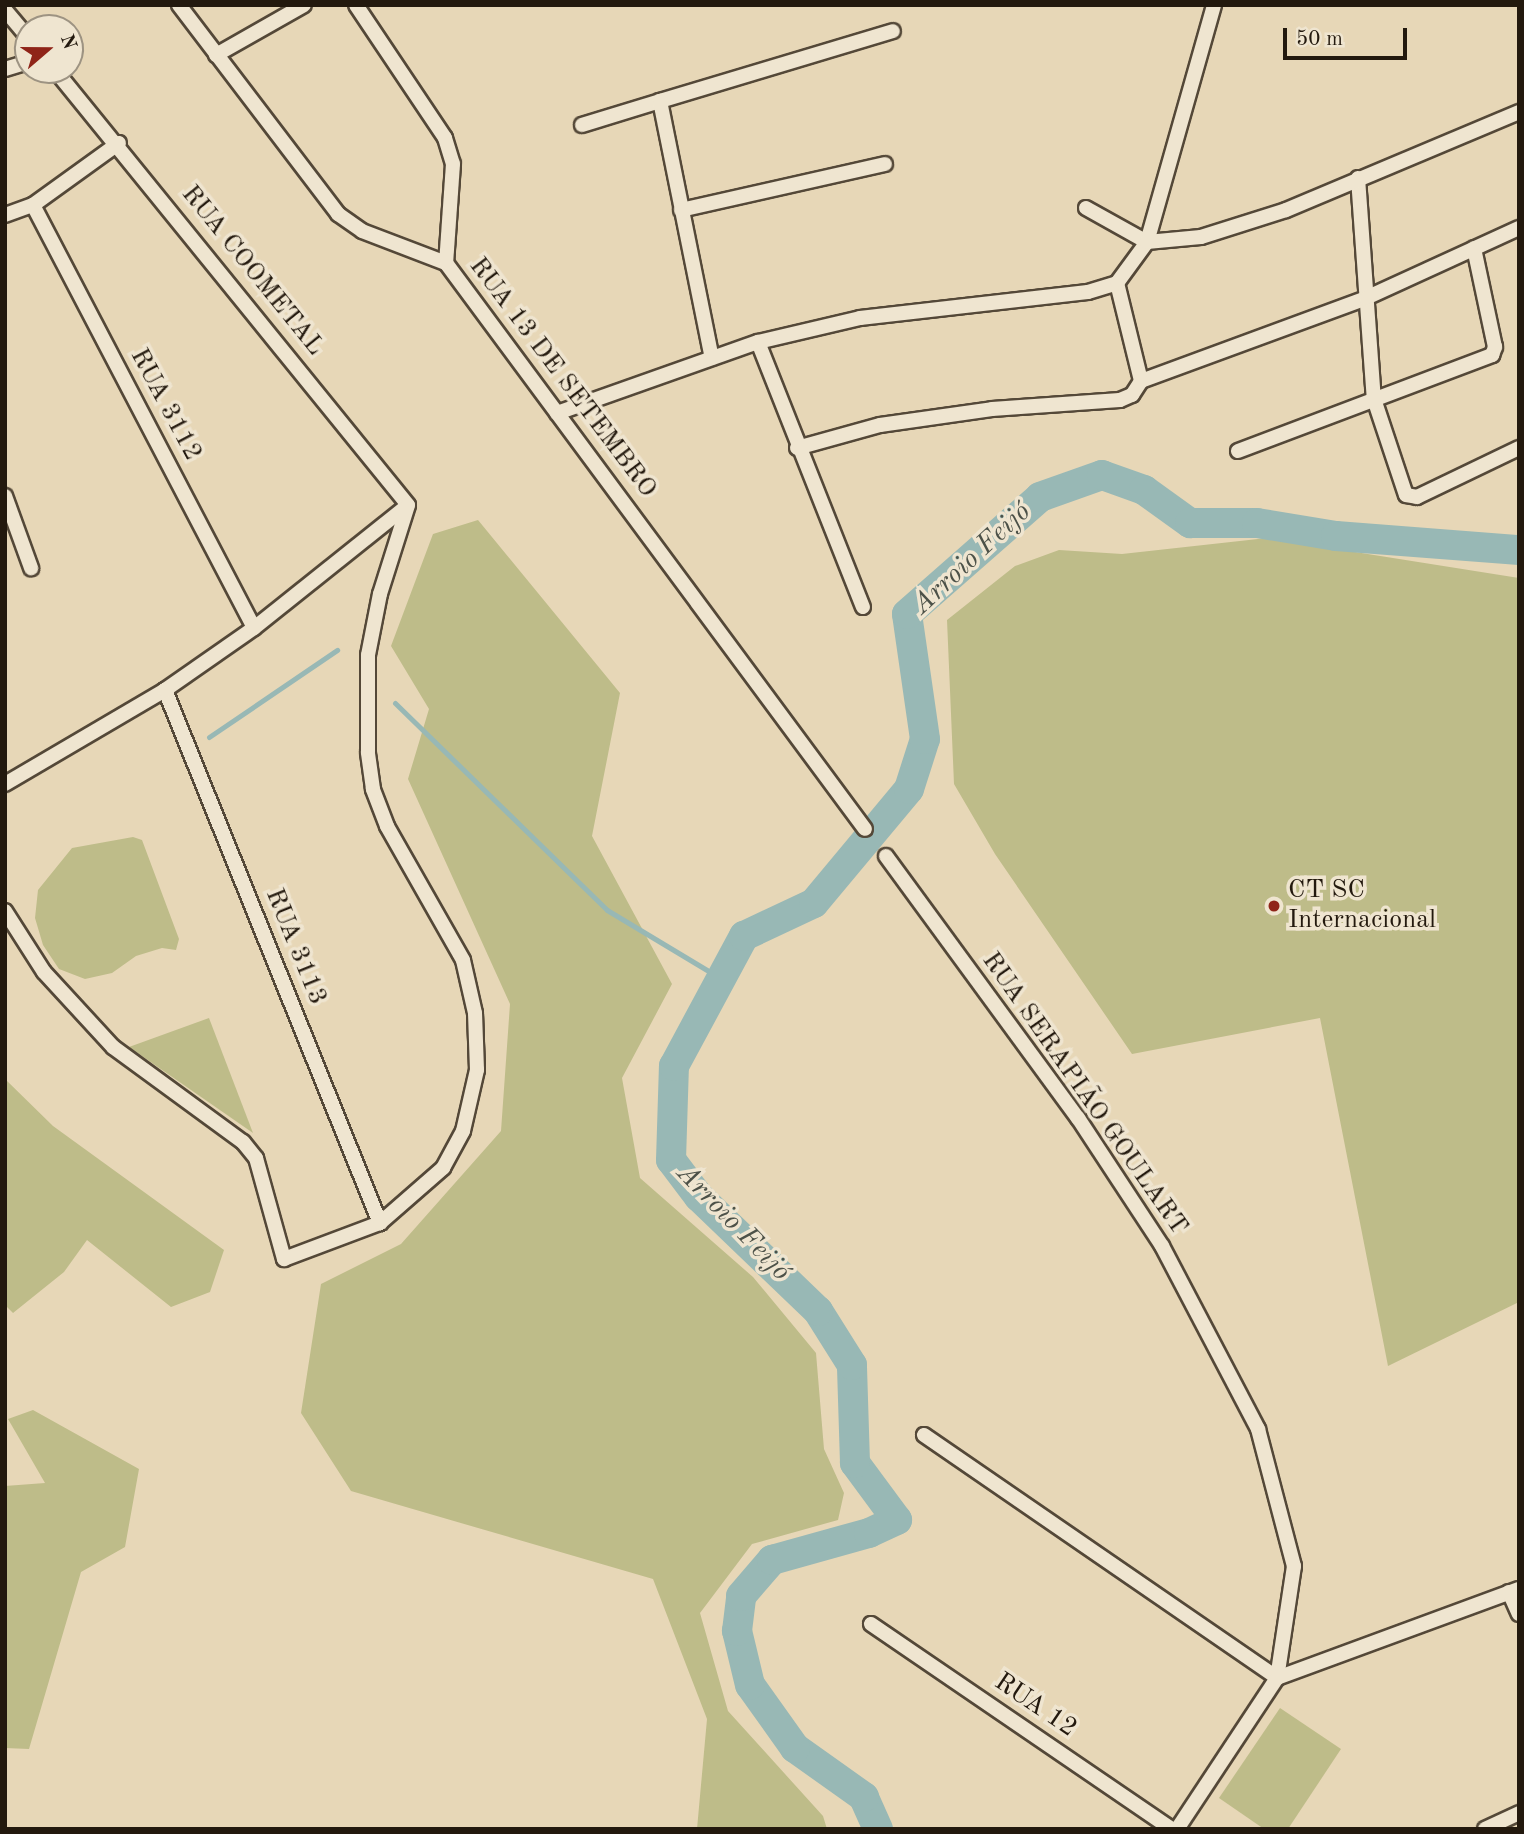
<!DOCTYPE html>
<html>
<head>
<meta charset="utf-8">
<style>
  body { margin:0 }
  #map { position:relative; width:1524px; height:1834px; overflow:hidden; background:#e7d7b7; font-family:"Old Standard TT",serif }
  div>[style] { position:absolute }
  .green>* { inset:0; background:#bebc89 }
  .stream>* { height:5px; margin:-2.5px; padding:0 2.5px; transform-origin:2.5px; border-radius:2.5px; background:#98b8b5 }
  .river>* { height:30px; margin:-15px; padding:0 15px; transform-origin:15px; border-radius:15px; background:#98b8b5 }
  .roads { filter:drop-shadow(2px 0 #544838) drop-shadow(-2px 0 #544838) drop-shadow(0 2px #544838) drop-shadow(0 -2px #544838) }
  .street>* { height:14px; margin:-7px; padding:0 7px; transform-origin:7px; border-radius:7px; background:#efe5d0 }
  .dots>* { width:19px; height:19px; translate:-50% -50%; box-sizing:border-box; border:4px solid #efe5d0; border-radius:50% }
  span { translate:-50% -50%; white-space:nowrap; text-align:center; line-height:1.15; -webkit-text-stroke:7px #efe5d0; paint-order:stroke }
  .street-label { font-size:26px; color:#23190e }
  .poi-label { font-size:26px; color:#23190e }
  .left { translate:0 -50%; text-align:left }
  .water-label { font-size:28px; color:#4c5148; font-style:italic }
  .frame { position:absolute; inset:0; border:7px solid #23190e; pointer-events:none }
  .north { position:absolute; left:14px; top:14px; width:70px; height:70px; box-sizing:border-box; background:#efe5d0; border:2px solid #9d9382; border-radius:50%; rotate:70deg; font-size:19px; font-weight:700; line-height:28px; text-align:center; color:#23190e }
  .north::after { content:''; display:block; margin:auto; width:24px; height:32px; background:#8f2418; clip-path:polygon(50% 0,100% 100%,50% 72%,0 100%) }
  .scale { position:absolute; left:1283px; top:28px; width:124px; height:32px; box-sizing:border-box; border:4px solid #23190e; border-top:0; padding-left:9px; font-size:21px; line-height:24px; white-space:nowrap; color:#23190e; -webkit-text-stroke:5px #efe5d0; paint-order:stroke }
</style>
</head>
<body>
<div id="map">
  <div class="green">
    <div style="clip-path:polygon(478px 520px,620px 693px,592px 836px,672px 984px,622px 1078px,640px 1178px,753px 1277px,816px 1353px,824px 1449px,844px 1493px,838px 1520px,752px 1544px,700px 1613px,728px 1711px,823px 1816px,827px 1829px,697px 1829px,707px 1719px,653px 1579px,351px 1491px,301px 1413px,321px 1284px,401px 1244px,501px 1131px,510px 1004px,408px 779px,429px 709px,391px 646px,433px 534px)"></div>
    <div style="clip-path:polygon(1267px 538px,1519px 578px,1519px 1302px,1388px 1366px,1320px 1018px,1132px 1054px,995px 854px,954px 784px,947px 620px,1015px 566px,1059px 550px,1122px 554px)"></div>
    <div style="clip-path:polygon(133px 837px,142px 840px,179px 939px,176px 950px,162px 948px,136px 956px,112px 973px,85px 979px,59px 969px,43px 945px,35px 918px,38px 890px,72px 848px)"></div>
    <div style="clip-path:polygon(209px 1018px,253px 1133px,129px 1047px)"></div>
    <div style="clip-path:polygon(5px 1079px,53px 1126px,224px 1250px,210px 1292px,171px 1307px,87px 1240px,64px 1272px,13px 1313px,5px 1305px)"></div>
    <div style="clip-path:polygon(33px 1410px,139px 1469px,125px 1547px,81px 1572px,29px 1749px,5px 1748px,5px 1486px,45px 1483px,8px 1419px)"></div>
    <div style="clip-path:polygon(1280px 1708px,1341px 1749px,1288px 1829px,1264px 1829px,1219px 1798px)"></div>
  </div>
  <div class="stream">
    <div style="left:395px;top:703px;width:296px;rotate:44.3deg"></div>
    <div style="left:607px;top:910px;width:132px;rotate:31deg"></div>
    <div style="left:209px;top:737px;width:155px;rotate:-34.2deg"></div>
  </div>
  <div class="river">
    <div style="left:878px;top:1829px;width:35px;rotate:-114deg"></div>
    <div style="left:864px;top:1797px;width:85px;rotate:-144.6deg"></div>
    <div style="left:795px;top:1748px;width:77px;rotate:-125.5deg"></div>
    <div style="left:750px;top:1685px;width:56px;rotate:-103.5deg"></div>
    <div style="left:737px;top:1631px;width:35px;rotate:-83deg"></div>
    <div style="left:741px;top:1596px;width:48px;rotate:-49.3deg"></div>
    <div style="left:772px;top:1560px;width:101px;rotate:-15.6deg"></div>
    <div style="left:869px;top:1533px;width:31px;rotate:-25deg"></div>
    <div style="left:897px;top:1520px;width:71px;rotate:-126.4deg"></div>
    <div style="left:855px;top:1463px;width:98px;rotate:-91.8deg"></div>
    <div style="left:852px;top:1365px;width:64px;rotate:-122.2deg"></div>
    <div style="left:818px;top:1311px;width:165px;rotate:-136.2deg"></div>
    <div style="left:699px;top:1197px;width:46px;rotate:-127.1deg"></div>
    <div style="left:671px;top:1160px;width:94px;rotate:-88.2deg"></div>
    <div style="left:674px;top:1066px;width:148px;rotate:-61.7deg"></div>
    <div style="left:744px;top:936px;width:77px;rotate:-25.2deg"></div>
    <div style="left:814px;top:903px;width:148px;rotate:-50.2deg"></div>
    <div style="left:909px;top:789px;width:52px;rotate:-72.3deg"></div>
    <div style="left:925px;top:739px;width:126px;rotate:-98.2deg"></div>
    <div style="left:907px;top:614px;width:177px;rotate:-41.3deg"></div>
    <div style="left:1040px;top:497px;width:66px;rotate:-19.5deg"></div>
    <div style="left:1102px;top:475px;width:45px;rotate:19.7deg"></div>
    <div style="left:1144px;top:490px;width:57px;rotate:35.7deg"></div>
    <div style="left:1190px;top:523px;width:67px"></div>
    <div style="left:1257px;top:523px;width:80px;rotate:9.3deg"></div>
    <div style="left:1336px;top:536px;width:184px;rotate:4.4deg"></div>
  </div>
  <div class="roads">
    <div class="street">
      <div style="left:179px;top:5px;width:263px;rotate:52.7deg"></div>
      <div style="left:338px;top:214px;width:29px;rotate:35deg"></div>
      <div style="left:362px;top:231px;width:90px;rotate:20.9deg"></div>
      <div style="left:446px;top:263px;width:704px;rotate:53.49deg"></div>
      <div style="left:356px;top:5px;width:160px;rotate:56.2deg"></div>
      <div style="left:445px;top:138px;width:27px;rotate:73deg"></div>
      <div style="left:453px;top:164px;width:99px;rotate:94deg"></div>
      <div style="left:5px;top:10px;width:35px;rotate:50deg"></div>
      <div style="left:216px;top:55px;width:101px;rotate:-29.6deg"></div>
      <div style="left:5px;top:69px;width:24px;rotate:-17deg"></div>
      <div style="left:55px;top:70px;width:560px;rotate:50.94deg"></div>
      <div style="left:660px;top:101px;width:243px;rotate:-16.7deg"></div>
      <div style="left:582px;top:125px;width:82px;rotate:-17.1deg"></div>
      <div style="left:660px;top:101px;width:262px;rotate:78.6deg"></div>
      <div style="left:1358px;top:178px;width:222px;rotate:85.9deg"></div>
      <div style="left:1374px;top:399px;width:101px;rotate:71.6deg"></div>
      <div style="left:1406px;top:495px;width:11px;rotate:10deg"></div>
      <div style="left:1417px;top:497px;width:113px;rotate:-25.7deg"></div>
      <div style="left:33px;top:205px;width:477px;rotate:62.4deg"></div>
      <div style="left:1086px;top:208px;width:70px;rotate:29.1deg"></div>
      <div style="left:1147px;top:242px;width:54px;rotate:-5.3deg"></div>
      <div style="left:1201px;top:237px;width:89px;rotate:-17.6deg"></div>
      <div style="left:1286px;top:210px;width:253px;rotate:-22.8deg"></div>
      <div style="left:681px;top:210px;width:209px;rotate:-12.7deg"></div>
      <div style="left:5px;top:215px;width:30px;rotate:-20deg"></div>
      <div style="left:33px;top:205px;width:106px;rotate:-35.8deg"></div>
      <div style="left:1117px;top:283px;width:101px;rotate:76.2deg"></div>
      <div style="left:1141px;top:381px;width:240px;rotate:-20.2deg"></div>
      <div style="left:1366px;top:298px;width:168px;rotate:-24.6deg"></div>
      <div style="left:758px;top:342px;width:285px;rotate:68.4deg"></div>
      <div style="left:557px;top:413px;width:213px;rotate:-19.5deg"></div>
      <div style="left:758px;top:342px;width:105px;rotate:-13.2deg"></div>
      <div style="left:860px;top:318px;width:229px;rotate:-6.5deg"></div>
      <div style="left:1088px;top:292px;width:30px;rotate:-17deg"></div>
      <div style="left:1117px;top:283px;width:51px;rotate:-53.8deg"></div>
      <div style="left:1147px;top:242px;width:246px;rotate:-74.2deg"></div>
      <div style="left:797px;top:448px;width:86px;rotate:-15.5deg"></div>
      <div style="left:880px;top:425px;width:113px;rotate:-8.1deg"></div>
      <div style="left:992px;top:409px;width:128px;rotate:-4deg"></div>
      <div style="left:1120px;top:400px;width:13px;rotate:-23deg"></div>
      <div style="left:1132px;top:395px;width:17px;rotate:-57deg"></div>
      <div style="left:1238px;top:451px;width:272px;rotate:-20.7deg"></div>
      <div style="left:1492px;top:355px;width:9px;rotate:-69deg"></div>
      <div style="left:1495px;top:347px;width:101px;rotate:-102deg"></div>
      <div style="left:5px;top:496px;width:77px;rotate:70.1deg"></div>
      <div style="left:165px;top:690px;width:575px;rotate:68.03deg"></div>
      <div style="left:5px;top:784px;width:186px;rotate:-30.4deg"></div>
      <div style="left:165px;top:690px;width:108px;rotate:-34.9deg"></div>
      <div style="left:254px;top:628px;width:196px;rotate:-38.6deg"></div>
      <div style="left:886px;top:856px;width:325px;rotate:53.8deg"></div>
      <div style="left:1078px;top:1118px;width:153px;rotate:56.7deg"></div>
      <div style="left:1162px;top:1246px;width:207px;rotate:62.3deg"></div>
      <div style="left:1258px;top:1429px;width:142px;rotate:75.3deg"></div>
      <div style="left:1294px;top:1566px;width:113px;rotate:98.6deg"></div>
      <div style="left:1277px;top:1678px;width:181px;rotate:123.5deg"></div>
      <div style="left:5px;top:911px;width:72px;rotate:57.4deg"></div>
      <div style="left:44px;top:972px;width:102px;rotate:47.4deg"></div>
      <div style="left:113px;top:1047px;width:161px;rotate:36.2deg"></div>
      <div style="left:243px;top:1142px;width:21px;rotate:51deg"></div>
      <div style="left:256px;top:1158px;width:105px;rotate:74.5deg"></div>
      <div style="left:284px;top:1259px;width:103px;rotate:-20.6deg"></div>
      <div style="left:380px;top:1223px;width:84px;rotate:-41.1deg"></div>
      <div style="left:443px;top:1168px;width:42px;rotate:-61.6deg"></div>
      <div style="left:463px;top:1131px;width:63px;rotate:-77.1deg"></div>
      <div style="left:477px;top:1070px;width:57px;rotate:-92deg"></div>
      <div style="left:475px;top:1013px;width:54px;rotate:-102.8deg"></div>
      <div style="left:463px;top:960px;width:154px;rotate:-119.6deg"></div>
      <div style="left:387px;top:826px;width:40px;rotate:-111deg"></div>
      <div style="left:373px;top:789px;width:37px;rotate:-98deg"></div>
      <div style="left:368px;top:752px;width:97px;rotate:-90deg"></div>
      <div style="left:368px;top:655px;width:62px;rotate:-78.9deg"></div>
      <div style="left:380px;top:594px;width:93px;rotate:-72.5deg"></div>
      <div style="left:924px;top:1435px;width:429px;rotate:34.5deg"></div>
      <div style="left:1277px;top:1678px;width:258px;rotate:-20.2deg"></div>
      <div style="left:1509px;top:1592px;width:24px;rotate:66deg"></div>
      <div style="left:871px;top:1624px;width:364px;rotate:34.3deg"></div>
      <div style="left:1485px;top:1829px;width:38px;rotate:-25deg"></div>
    </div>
  </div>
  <div class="dots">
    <div style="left:1274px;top:906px;background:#8f2418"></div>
  </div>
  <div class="street-label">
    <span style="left:252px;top:271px;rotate:51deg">RUA COOMETAL</span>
    <span style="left:562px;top:378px;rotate:53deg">RUA 13 DE SETEMBRO</span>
    <span style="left:165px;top:405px;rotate:62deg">RUA 3112</span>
    <span style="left:295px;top:947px;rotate:68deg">RUA 3113</span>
    <span style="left:1084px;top:1094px;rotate:55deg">RUA SERAPIÃO GOULART</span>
    <span style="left:1035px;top:1706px;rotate:34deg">RUA 12</span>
  </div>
  <div class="poi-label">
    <span class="left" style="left:1288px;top:906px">CT SC<br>Internacional</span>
  </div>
  <div class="water-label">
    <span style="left:972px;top:559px;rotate:-43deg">Arroio Feijó</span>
    <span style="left:733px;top:1223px;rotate:46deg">Arroio Feijó</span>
  </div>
  <div class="frame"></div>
  <div class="north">N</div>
  <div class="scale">50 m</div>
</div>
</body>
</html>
